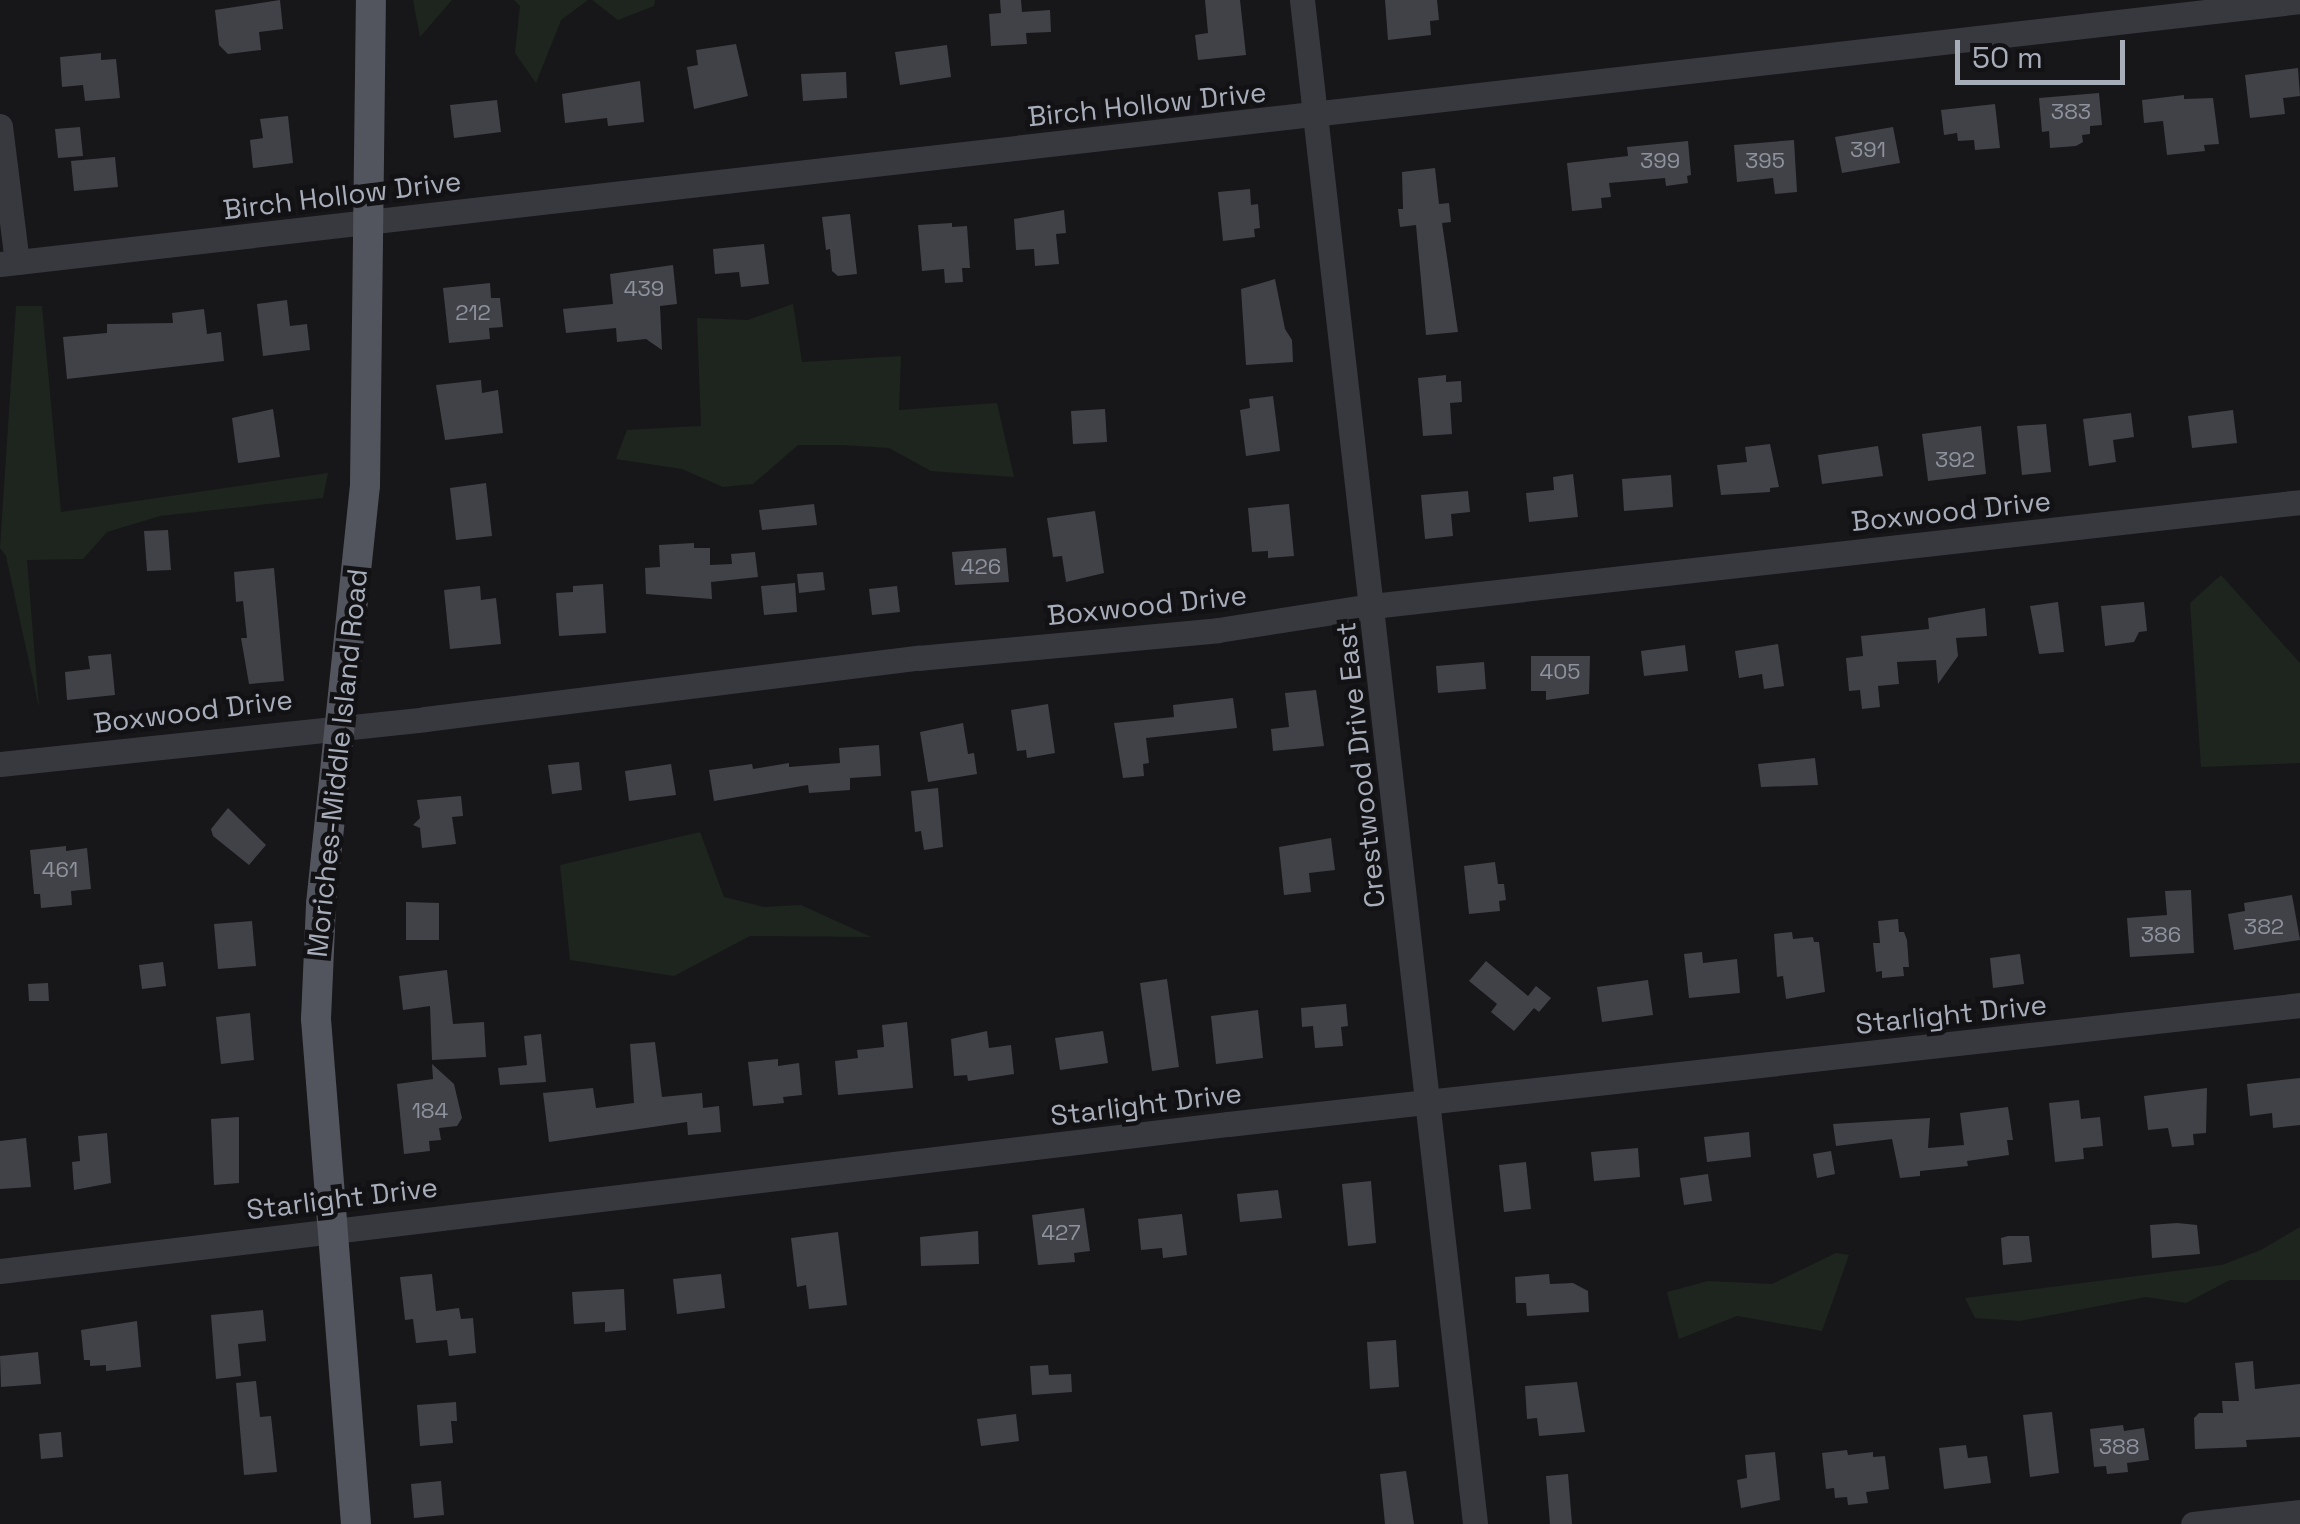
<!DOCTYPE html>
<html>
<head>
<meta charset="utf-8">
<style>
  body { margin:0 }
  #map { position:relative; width:2300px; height:1524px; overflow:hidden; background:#17171a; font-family:"Space Grotesk",sans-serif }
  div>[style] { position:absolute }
  .green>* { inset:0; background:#1d251e }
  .building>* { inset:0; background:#414247 }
  .minor>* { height:25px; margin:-12.5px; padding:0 12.5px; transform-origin:12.5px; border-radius:12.5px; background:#38393f }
  .major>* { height:30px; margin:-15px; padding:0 15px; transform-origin:15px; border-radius:15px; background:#53555e }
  span { translate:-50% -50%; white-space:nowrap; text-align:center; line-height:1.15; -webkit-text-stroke:9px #121215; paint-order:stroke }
  .number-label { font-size:22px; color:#8e929d }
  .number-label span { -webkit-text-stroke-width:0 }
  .street-label { font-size:28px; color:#a8adba }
  .scale { position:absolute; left:1955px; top:40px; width:170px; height:45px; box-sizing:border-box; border:5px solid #a8adba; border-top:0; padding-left:12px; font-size:30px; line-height:35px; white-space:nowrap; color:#a8adba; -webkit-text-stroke:8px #121215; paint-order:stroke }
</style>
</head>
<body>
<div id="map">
  <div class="green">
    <div style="clip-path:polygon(413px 0,452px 0,420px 37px)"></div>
    <div style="clip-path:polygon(514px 0,588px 0,561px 20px,536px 83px,515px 53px,520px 6px)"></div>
    <div style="clip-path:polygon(592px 0,655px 0,654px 6px,618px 20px)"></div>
    <div style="clip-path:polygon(793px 304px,802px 362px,901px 356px,899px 410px,997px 403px,1014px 477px,931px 471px,889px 448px,842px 445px,798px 445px,753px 484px,723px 487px,682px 469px,616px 459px,627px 430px,701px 426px,697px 318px,748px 320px)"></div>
    <div style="clip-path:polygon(16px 306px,42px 306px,61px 512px,328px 473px,323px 498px,160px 516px,107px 532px,83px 559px,27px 560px,39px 708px,6px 556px,0 548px)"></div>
    <div style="clip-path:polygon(2221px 575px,2300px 663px,2300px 763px,2201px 767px,2190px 603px)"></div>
    <div style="clip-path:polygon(700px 832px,724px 897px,764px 907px,801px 905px,871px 937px,750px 936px,674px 976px,570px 960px,560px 865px)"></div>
    <div style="clip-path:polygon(2300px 1227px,2300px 1280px,2230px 1280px,2186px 1303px,2146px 1297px,2020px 1321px,1975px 1318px,1965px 1298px,2222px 1265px,2261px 1250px)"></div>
    <div style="clip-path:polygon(1836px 1253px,1849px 1255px,1822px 1331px,1737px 1316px,1679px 1339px,1667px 1292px,1708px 1281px,1772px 1284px)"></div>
  </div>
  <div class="building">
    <div style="clip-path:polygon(280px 0,283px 29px,259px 32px,261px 50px,228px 54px,219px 45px,215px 10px)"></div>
    <div style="clip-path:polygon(1000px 0,1021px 0,1022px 12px,1050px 10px,1051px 32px,1026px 33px,1027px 44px,991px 46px,989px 14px,1001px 13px)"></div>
    <div style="clip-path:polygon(1205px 0,1240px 0,1246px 55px,1198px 60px,1195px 35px,1208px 33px)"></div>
    <div style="clip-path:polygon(1385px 0,1437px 0,1439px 20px,1430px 21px,1431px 35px,1388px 40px)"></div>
    <div style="clip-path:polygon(736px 44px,748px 96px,694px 109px,687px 67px,698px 65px,696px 50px)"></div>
    <div style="clip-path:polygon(947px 45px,951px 77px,900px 85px,895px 52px)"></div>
    <div style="clip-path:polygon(101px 53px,101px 60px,116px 59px,120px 98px,85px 101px,83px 85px,62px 87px,60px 57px)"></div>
    <div style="clip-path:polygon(2298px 68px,2300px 96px,2283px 98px,2285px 114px,2250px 118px,2245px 75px)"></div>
    <div style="clip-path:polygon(846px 72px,847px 98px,803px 101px,801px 74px)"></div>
    <div style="clip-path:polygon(640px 81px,644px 122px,608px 126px,607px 118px,565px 123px,562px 94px)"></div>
    <div style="clip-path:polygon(2099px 93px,2102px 125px,2090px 126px,2090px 134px,2082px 135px,2083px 142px,2076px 146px,2050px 148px,2049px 131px,2042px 132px,2039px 98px)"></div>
    <div style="clip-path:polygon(2184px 95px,2184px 99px,2213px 98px,2219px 144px,2204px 145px,2205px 151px,2167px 155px,2163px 121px,2144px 123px,2142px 100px)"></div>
    <div style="clip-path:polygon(497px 100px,501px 132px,454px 138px,450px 105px)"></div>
    <div style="clip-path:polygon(1995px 104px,2000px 148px,1975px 150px,1974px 140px,1958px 141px,1957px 133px,1944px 135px,1941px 110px)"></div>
    <div style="clip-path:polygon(288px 116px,293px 163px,253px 168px,250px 140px,263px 138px,260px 119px)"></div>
    <div style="clip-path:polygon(80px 127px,83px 156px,58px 158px,55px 129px)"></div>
    <div style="clip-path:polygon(1893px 127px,1900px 163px,1842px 173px,1835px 137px)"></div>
    <div style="clip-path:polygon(1794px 140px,1797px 192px,1775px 194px,1773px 178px,1737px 182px,1734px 145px)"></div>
    <div style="clip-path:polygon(1688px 141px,1691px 175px,1687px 176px,1688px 183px,1666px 186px,1665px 178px,1609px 183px,1611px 197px,1601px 198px,1602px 208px,1572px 211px,1567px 163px,1628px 156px,1627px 147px)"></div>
    <div style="clip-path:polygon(115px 157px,118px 187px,74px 191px,71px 161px)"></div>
    <div style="clip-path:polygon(1435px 168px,1439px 204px,1449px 203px,1451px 222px,1442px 223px,1458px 332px,1426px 335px,1416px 225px,1400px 227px,1398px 209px,1403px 209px,1402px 172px)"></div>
    <div style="clip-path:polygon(1250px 189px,1251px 205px,1258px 204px,1260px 228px,1254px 229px,1255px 237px,1223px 241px,1218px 192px)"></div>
    <div style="clip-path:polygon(1064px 210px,1066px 233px,1056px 234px,1059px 264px,1035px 266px,1034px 249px,1016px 250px,1014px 219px)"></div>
    <div style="clip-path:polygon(850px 214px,857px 274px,838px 276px,832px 271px,830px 249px,826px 250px,822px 217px)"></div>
    <div style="clip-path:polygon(952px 223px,952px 227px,967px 226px,970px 268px,962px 268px,963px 282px,945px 283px,944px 269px,922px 271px,918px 225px)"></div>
    <div style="clip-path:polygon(764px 244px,769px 284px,741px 287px,739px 272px,715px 274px,713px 249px)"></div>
    <div style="clip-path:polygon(673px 265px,677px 304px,660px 306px,662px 350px,646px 339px,617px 342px,616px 328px,566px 333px,563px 309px,613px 304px,610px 274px)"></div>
    <div style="clip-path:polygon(1275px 279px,1285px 329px,1292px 340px,1293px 362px,1246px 365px,1241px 289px)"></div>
    <div style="clip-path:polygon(490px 283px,491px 298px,500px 298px,503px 327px,489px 328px,490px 339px,449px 343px,443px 288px)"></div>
    <div style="clip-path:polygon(287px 300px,290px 326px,307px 324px,310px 350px,263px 356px,257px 304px)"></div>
    <div style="clip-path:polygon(204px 309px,207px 334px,221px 332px,224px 361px,67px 379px,63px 337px,107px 333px,107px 324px,173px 323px,172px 313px)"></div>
    <div style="clip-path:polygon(1446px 375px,1446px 382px,1461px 381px,1462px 402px,1450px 403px,1452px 434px,1423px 436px,1418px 378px)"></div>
    <div style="clip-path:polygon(481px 380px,482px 393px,498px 390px,503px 433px,445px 440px,436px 385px)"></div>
    <div style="clip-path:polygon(1273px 396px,1280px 451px,1246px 456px,1240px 410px,1250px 408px,1249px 399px)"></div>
    <div style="clip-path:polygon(273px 409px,280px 457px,238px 463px,232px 418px)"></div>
    <div style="clip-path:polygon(1105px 409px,1107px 442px,1073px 444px,1071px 411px)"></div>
    <div style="clip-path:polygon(2233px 410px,2237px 443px,2192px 448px,2188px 416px)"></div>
    <div style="clip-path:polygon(2131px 413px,2134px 437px,2113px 440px,2116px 462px,2089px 466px,2083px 419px)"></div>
    <div style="clip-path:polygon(2046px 424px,2051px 472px,2022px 475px,2017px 426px)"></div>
    <div style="clip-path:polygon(1981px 426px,1986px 474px,1928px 481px,1922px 434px)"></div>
    <div style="clip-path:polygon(1770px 444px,1779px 487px,1770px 488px,1770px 492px,1721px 495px,1717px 465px,1747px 462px,1745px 447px)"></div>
    <div style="clip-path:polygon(1878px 446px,1883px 476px,1822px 484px,1818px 455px)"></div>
    <div style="clip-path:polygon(1573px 474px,1578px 517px,1529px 522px,1526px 493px,1554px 490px,1553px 477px)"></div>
    <div style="clip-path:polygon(1671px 475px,1673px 507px,1624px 511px,1622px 479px)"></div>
    <div style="clip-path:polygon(486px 483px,492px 536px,456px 540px,450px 488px)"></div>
    <div style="clip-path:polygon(1468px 491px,1470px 512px,1451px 514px,1453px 536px,1425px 539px,1421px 495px)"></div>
    <div style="clip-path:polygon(814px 504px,817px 525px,762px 530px,759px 510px)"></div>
    <div style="clip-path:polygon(1289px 504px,1294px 556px,1268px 558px,1268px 551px,1252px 552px,1248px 508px)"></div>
    <div style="clip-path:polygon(1095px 511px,1104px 573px,1066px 582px,1062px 556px,1053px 557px,1047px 518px)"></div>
    <div style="clip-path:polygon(168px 530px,171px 570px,147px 571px,144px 531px)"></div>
    <div style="clip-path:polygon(694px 543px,694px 554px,694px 548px,710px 548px,710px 565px,732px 564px,731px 554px,755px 552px,758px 577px,711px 582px,712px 599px,646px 594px,645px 568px,660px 567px,659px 545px)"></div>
    <div style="clip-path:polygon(1006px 548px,1009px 582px,955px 585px,952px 552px)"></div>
    <div style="clip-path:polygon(274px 568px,284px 681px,249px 684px,241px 638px,247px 638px,243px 601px,236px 602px,234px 572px)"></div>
    <div style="clip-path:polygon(823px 572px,825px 590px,799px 593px,797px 574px)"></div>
    <div style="clip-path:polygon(795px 583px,797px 612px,764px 615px,761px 586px)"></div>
    <div style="clip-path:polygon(603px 584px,606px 633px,559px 636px,556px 593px,573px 592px,573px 586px)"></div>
    <div style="clip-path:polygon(480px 586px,481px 600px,496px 598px,501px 644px,450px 649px,444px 590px)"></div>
    <div style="clip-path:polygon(897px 586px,900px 612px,872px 615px,869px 589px)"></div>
    <div style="clip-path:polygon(2058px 602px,2064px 652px,2039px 654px,2030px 606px)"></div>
    <div style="clip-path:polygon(2144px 602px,2147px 631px,2139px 632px,2134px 642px,2105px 646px,2101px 606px)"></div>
    <div style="clip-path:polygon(1985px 608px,1987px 636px,1956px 638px,1958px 656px,1938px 684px,1936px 660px,1897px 662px,1899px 684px,1878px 686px,1880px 707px,1862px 709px,1860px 690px,1849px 691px,1846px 658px,1863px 656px,1861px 636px,1929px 629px,1928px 618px)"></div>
    <div style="clip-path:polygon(1778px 644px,1784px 686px,1764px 689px,1762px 674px,1739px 678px,1735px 651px)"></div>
    <div style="clip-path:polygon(1685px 645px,1688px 671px,1644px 676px,1641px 651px)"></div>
    <div style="clip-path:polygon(111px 654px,115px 695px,67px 700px,65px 672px,90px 669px,88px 656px)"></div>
    <div style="clip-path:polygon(1531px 656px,1590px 656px,1589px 694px,1546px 700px,1546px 691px,1531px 691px)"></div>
    <div style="clip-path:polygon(1484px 662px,1486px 689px,1438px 693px,1436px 666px)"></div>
    <div style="clip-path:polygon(1316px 690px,1324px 746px,1273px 751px,1271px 729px,1289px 727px,1285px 693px)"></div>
    <div style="clip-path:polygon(1233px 698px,1237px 728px,1146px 738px,1149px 763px,1143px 764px,1144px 776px,1123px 778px,1114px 723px,1174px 717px,1173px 705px)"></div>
    <div style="clip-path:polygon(1048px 704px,1055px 753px,1027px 758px,1026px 750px,1017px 751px,1011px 710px)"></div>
    <div style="clip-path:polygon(963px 723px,968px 754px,974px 753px,977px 774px,928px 782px,920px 732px)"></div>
    <div style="clip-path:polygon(879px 745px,881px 776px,850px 778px,850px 790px,809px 793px,808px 785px,714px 801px,709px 770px,752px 764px,753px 769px,789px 763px,789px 767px,840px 763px,839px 748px)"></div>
    <div style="clip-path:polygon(1815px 758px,1818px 785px,1761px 787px,1758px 764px)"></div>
    <div style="clip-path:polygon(579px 762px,582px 790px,552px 794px,548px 765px)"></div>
    <div style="clip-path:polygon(671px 764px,676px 795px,629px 801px,625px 771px)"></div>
    <div style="clip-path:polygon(938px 788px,943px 847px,924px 850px,921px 831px,915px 832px,911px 791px)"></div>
    <div style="clip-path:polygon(461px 796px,463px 816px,452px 817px,456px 844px,422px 848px,420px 828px,413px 825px,420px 818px,417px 800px)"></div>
    <div style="clip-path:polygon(228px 808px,266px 845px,249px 865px,213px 836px,211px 829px)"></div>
    <div style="clip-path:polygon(1331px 838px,1335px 870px,1309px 873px,1311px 892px,1284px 895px,1279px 847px)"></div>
    <div style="clip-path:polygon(66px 846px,66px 851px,87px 848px,91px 889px,71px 891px,72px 905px,41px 908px,40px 894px,34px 894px,30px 850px)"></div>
    <div style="clip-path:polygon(1495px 862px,1498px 884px,1504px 884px,1506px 900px,1499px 901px,1500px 911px,1469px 914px,1464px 866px)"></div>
    <div style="clip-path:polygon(2191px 890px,2194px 953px,2130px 957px,2127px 918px,2167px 915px,2165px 891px)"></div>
    <div style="clip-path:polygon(2292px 895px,2300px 940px,2234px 950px,2228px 914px,2245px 911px,2244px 903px)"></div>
    <div style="clip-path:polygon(406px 902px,439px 903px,439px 940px,406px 940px)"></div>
    <div style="clip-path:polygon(1898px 919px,1899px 932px,1904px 932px,1907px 940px,1909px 967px,1903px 967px,1904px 976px,1882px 978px,1882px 971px,1876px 972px,1873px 943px,1880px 943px,1878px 921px)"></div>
    <div style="clip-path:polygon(252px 921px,256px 966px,218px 969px,214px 924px)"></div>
    <div style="clip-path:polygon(1792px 932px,1793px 939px,1813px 937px,1814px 942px,1819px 942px,1825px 992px,1786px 999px,1783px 976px,1777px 977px,1774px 934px)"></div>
    <div style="clip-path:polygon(1702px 952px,1703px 963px,1737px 959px,1740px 993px,1689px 998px,1684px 954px)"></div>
    <div style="clip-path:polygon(2020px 954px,2024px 984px,1993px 988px,1990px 958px)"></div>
    <div style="clip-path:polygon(1486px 961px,1528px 996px,1536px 986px,1551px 998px,1539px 1012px,1534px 1008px,1514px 1031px,1491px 1012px,1497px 1004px,1469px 981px)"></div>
    <div style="clip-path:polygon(163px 962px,166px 986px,142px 989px,139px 965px)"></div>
    <div style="clip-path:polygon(447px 970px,453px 1024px,484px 1022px,486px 1057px,432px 1060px,430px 1006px,403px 1010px,399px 976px)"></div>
    <div style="clip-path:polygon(1167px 979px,1179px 1067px,1152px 1071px,1140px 983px)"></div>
    <div style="clip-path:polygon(1648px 980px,1653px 1015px,1602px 1022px,1597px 987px)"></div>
    <div style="clip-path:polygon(48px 983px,49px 1001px,29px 1001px,28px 984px)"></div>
    <div style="clip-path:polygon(1346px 1004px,1348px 1026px,1341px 1027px,1343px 1046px,1315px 1048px,1313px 1026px,1302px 1027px,1301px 1008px)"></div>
    <div style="clip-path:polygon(1258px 1010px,1263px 1058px,1216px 1064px,1211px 1016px)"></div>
    <div style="clip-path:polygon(250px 1013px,254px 1060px,221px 1064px,216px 1017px)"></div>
    <div style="clip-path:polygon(907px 1022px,913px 1088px,838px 1095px,835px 1061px,858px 1058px,857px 1050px,884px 1047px,882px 1025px)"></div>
    <div style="clip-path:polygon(987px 1031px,989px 1048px,1011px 1045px,1014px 1074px,968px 1081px,967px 1075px,954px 1076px,951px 1039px)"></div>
    <div style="clip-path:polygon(1103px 1031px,1108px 1063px,1060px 1070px,1055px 1038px)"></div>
    <div style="clip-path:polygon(541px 1034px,546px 1082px,500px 1085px,498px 1068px,527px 1065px,524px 1036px)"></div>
    <div style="clip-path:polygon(655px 1042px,662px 1097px,702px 1093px,703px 1108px,719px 1106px,721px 1132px,688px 1135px,687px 1122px,549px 1142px,543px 1093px,593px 1088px,596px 1108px,634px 1103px,630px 1044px)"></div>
    <div style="clip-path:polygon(778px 1059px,778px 1066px,799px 1063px,802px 1095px,783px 1097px,784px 1103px,753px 1106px,748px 1062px)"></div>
    <div style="clip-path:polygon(432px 1064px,454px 1084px,462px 1118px,457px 1126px,439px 1128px,441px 1140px,429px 1141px,430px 1151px,404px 1154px,397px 1084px,433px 1079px)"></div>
    <div style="clip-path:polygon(2300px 1078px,2300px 1125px,2273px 1128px,2272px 1113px,2250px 1116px,2247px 1084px)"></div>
    <div style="clip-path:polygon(2207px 1088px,2206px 1133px,2193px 1134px,2194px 1145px,2172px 1147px,2168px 1128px,2148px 1130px,2144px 1096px)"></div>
    <div style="clip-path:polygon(2079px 1100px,2081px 1119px,2100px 1117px,2103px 1146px,2083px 1148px,2084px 1159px,2055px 1162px,2049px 1103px)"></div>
    <div style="clip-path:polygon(2008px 1107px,2013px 1140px,2007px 1140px,2009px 1155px,1967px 1161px,1968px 1166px,1920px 1171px,1920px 1176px,1900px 1178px,1892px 1139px,1836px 1146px,1833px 1124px,1930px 1118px,1928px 1148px,1964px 1145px,1960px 1113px)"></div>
    <div style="clip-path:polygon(239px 1117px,239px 1183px,214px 1185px,211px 1119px)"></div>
    <div style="clip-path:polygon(1749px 1132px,1751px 1157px,1707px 1162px,1704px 1137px)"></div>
    <div style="clip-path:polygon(107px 1133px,111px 1183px,74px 1190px,72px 1162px,80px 1161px,78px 1136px)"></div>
    <div style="clip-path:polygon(26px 1138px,31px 1187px,0 1189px,0 1141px)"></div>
    <div style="clip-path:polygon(1638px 1148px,1640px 1177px,1594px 1181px,1591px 1152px)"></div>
    <div style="clip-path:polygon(1831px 1151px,1835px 1174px,1817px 1178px,1813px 1154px)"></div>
    <div style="clip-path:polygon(1526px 1162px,1531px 1209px,1504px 1212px,1499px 1165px)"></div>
    <div style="clip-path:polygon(1708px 1174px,1712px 1201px,1684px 1205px,1680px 1178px)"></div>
    <div style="clip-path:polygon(1371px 1181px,1376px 1243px,1348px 1246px,1342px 1184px)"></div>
    <div style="clip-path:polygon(1278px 1190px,1282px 1218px,1240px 1222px,1237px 1194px)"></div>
    <div style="clip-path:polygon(1084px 1208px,1090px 1251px,1074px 1253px,1075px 1262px,1038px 1265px,1032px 1215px)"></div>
    <div style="clip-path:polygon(1182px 1214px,1187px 1255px,1163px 1258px,1162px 1248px,1141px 1250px,1138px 1219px)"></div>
    <div style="clip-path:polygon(2177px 1223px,2197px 1225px,2200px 1254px,2152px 1258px,2150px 1225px)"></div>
    <div style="clip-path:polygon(978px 1231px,979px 1264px,921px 1266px,920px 1237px)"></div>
    <div style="clip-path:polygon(838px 1232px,847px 1305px,809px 1309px,806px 1285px,797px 1287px,791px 1238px)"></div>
    <div style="clip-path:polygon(2008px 1236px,2029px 1236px,2032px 1262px,2003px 1265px,2001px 1238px)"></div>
    <div style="clip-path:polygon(432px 1274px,436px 1311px,459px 1308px,461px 1319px,473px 1318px,476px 1353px,449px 1356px,447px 1340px,416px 1343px,413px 1319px,405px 1320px,400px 1277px)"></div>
    <div style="clip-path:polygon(721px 1274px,725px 1308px,677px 1314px,673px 1279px)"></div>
    <div style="clip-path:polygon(1549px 1274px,1550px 1284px,1573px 1283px,1588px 1291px,1589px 1312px,1527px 1316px,1526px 1303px,1516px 1303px,1515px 1277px)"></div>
    <div style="clip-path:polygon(624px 1289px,626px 1330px,605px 1332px,605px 1322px,574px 1324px,572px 1292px)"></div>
    <div style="clip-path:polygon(263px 1310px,266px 1341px,238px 1344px,241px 1376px,216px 1379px,211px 1315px)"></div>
    <div style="clip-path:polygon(137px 1321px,141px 1367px,106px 1371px,106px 1365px,90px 1366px,90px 1360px,84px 1360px,81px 1330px)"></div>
    <div style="clip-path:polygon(1396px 1340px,1399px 1387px,1370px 1389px,1367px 1342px)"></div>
    <div style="clip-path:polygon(38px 1352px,41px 1384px,1px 1387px,0 1356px)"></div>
    <div style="clip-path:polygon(2253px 1361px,2255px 1389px,2300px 1384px,2300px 1437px,2246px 1440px,2247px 1447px,2195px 1449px,2194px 1418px,2199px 1413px,2223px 1413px,2222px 1401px,2239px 1401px,2235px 1363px)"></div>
    <div style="clip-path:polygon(1048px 1365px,1049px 1375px,1071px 1374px,1072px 1392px,1032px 1395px,1030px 1366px)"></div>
    <div style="clip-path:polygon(256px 1381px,260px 1417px,271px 1416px,277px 1472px,244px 1475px,236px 1383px)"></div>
    <div style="clip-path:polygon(1577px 1382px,1585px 1432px,1539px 1436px,1537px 1418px,1527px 1419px,1525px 1386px)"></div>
    <div style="clip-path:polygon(456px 1402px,457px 1421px,451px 1421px,453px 1443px,420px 1446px,417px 1405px)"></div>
    <div style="clip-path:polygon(2052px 1412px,2059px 1473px,2030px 1477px,2023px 1415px)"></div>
    <div style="clip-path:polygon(1016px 1414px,1019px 1441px,981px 1446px,977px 1419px)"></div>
    <div style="clip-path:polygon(2123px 1425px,2124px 1431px,2144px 1428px,2149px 1460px,2127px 1463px,2128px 1472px,2107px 1474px,2106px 1466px,2094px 1467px,2090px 1429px)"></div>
    <div style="clip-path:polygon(61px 1432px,63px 1457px,41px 1459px,39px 1434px)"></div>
    <div style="clip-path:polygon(1966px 1445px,1968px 1458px,1987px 1456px,1991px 1483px,1944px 1489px,1939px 1448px)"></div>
    <div style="clip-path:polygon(1847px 1450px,1848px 1455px,1873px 1452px,1873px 1457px,1885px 1456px,1889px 1489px,1866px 1492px,1868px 1503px,1848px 1505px,1847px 1497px,1835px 1498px,1834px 1488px,1826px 1489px,1822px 1453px)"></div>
    <div style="clip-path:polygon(1775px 1452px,1780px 1500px,1741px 1508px,1737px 1480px,1747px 1478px,1745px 1455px)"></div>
    <div style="clip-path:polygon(1406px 1471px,1414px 1524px,1385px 1524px,1380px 1474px)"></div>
    <div style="clip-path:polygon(1568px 1474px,1572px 1524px,1550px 1524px,1546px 1476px)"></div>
    <div style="clip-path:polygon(441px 1481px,444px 1515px,414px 1518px,411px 1484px)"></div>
  </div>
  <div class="minor">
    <div style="left:1302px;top:0;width:1534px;rotate:83.52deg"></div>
    <div style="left:0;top:126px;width:137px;rotate:82.9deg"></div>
    <div style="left:0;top:264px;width:2315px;rotate:-6.52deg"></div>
    <div style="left:0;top:764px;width:427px;rotate:-6deg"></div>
    <div style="left:425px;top:719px;width:497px;rotate:-7.1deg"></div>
    <div style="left:918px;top:658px;width:301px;rotate:-5.3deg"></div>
    <div style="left:1218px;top:630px;width:156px;rotate:-8.9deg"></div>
    <div style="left:1372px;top:606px;width:934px;rotate:-6.39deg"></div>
    <div style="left:0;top:1271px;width:1237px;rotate:-6.83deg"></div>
    <div style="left:1228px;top:1124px;width:1079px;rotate:-6.33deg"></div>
    <div style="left:2193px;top:1524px;width:108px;rotate:-6.4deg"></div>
  </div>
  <div class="major">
    <div style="left:356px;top:1524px;width:507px;rotate:-94.53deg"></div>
    <div style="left:316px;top:1019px;width:115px;rotate:-87.5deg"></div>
    <div style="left:321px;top:904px;width:421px;rotate:-84deg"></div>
    <div style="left:365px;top:485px;width:485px;rotate:-89.3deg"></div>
  </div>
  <div class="number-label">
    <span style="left:2071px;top:112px">383</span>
    <span style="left:1868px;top:150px">391</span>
    <span style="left:1660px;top:161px">399</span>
    <span style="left:1765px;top:161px">395</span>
    <span style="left:644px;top:289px">439</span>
    <span style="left:473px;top:313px">212</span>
    <span style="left:1955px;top:460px">392</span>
    <span style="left:981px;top:567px">426</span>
    <span style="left:1560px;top:672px">405</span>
    <span style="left:60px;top:870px">461</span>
    <span style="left:2264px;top:927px">382</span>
    <span style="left:2161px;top:935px">386</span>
    <span style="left:430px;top:1111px">184</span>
    <span style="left:1061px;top:1233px">427</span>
    <span style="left:2119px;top:1447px">388</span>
  </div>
  <div class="street-label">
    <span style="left:1147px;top:104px;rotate:-6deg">Birch Hollow Drive</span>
    <span style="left:342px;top:195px;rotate:-7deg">Birch Hollow Drive</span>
    <span style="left:1951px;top:511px;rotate:-6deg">Boxwood Drive</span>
    <span style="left:1147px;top:605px;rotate:-6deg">Boxwood Drive</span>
    <span style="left:193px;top:711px;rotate:-7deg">Boxwood Drive</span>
    <span style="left:337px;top:763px;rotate:-84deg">Moriches-Middle Island Road</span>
    <span style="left:1360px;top:765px;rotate:-96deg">Crestwood Drive East</span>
    <span style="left:1951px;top:1014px;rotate:-6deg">Starlight Drive</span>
    <span style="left:1146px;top:1104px;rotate:-7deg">Starlight Drive</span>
    <span style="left:342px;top:1198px;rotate:-7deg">Starlight Drive</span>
  </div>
  <div class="scale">50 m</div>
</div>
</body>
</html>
